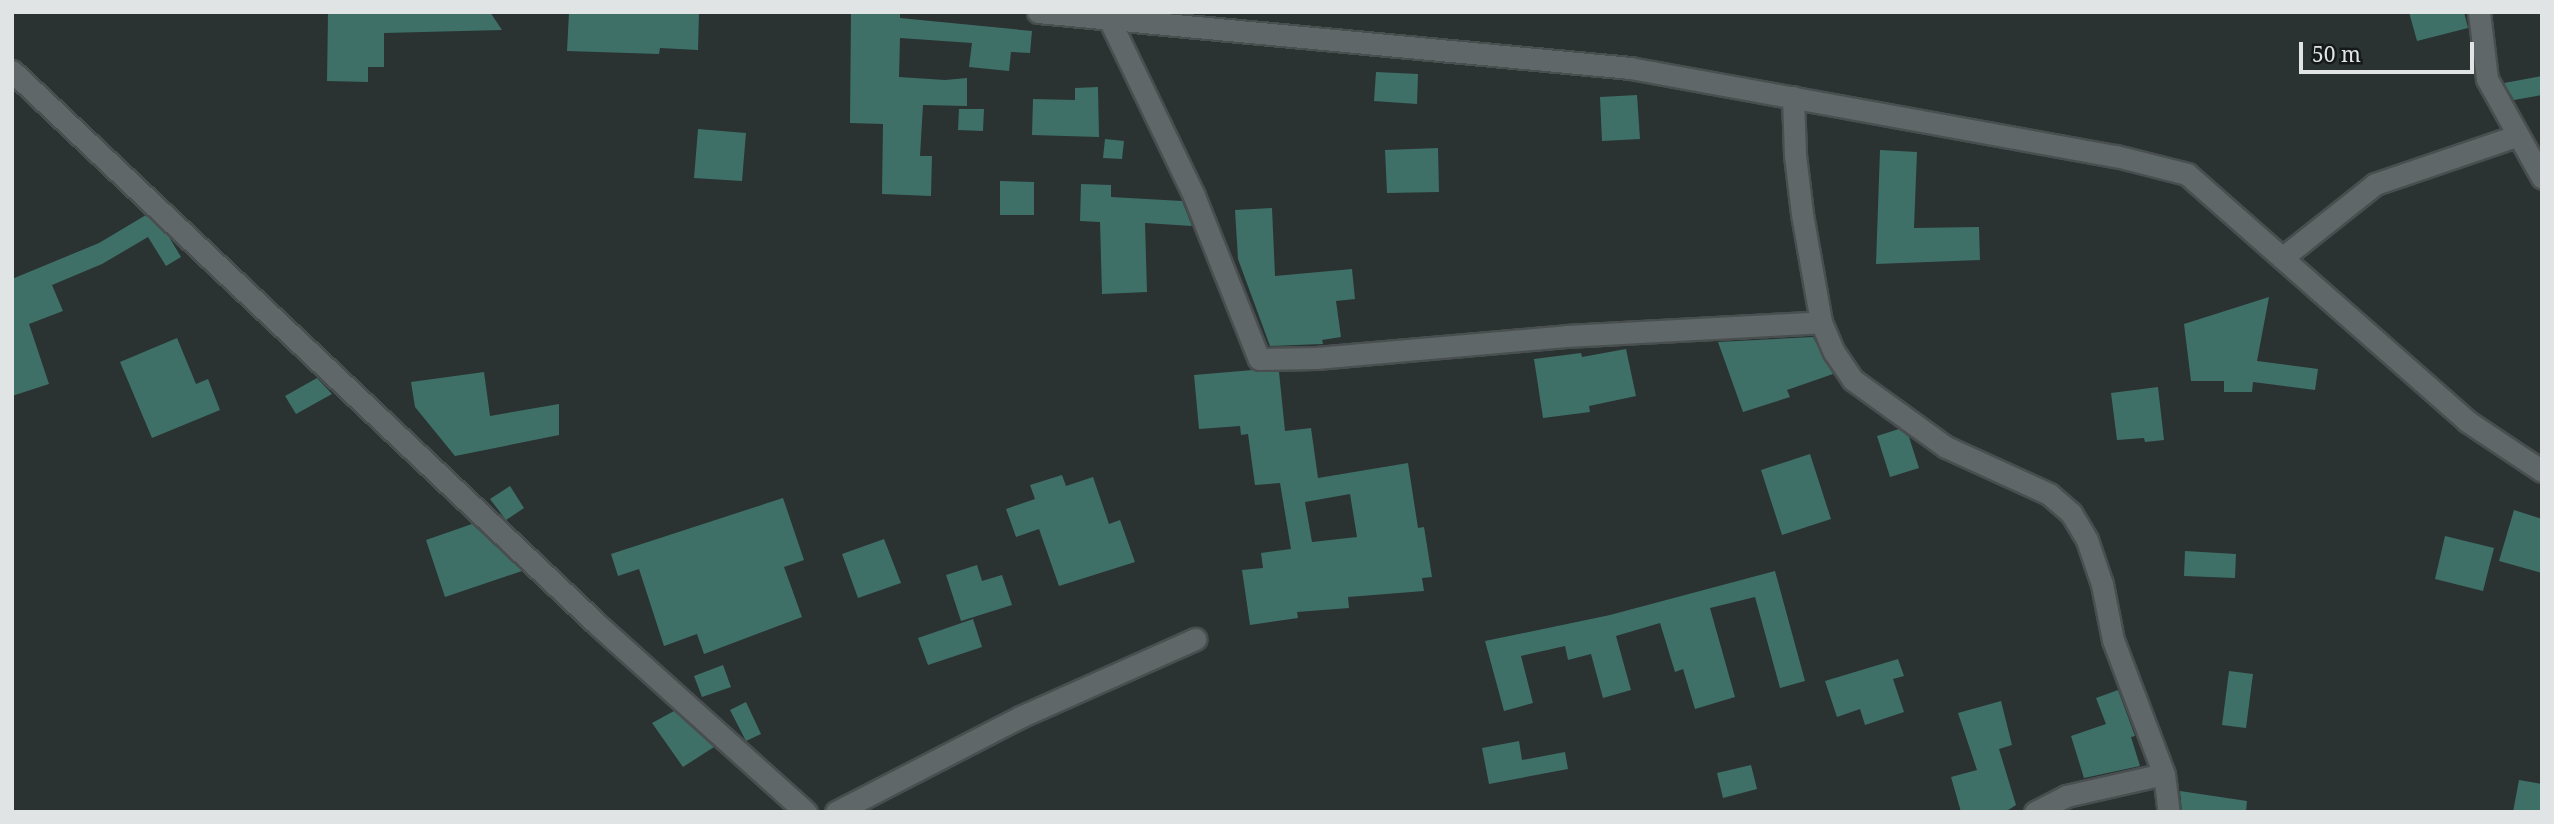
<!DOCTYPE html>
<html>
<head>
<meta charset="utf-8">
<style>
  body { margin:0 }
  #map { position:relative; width:2554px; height:824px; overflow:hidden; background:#2b3232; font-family:"Noto Serif",serif }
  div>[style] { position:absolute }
  .building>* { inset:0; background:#3e7068 }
  .roads { filter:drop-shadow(2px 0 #494e4f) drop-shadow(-2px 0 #494e4f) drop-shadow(0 2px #494e4f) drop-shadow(0 -2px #494e4f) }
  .minor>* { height:21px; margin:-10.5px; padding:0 10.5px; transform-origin:10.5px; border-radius:10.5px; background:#606768 }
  span { translate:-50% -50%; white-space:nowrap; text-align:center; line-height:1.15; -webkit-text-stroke:7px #161919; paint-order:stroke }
  .frame { position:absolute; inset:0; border:14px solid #e0e4e5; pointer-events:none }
  .scale { position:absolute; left:2299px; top:42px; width:175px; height:32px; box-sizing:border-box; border:4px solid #e0e4e5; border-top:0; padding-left:9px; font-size:21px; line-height:24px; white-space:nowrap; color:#e0e4e5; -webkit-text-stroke:5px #161919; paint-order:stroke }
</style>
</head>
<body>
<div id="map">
  <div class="building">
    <div style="clip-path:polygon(328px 12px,490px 12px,502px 30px,384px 33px,384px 67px,368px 67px,368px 82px,327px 81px)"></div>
    <div style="clip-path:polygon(569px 12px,699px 12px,698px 50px,660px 48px,659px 54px,567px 51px)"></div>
    <div style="clip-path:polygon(851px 12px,900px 13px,900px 18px,1032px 31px,1030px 53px,1011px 52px,1009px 71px,969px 67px,972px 43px,900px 38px,899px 77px,945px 80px,967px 78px,967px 106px,923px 105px,920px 156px,932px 156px,931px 196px,882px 194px,883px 124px,850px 123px)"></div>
    <div style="clip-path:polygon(2409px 12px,2464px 12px,2468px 28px,2417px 41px)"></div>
    <div style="clip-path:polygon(1376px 72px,1418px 74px,1417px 104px,1374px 101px)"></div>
    <div style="clip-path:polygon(2542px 76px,2542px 95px,2514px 100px,2504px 83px)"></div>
    <div style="clip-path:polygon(1098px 87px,1099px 137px,1032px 135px,1033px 99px,1075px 100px,1075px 88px)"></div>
    <div style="clip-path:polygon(1637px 95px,1640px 139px,1602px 141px,1600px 97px)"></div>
    <div style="clip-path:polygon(959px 109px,984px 109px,983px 131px,958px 130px)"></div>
    <div style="clip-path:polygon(698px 129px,746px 133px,742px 181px,694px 178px)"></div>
    <div style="clip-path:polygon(1105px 139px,1124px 141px,1122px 159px,1103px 158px)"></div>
    <div style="clip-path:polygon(1438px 148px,1439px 192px,1387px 193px,1385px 150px)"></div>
    <div style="clip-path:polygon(1880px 150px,1917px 152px,1914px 228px,1979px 227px,1980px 260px,1876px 264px)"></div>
    <div style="clip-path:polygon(1000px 181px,1034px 182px,1034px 215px,1000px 215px)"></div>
    <div style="clip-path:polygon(1081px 184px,1111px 185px,1111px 197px,1182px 201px,1192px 226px,1145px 223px,1147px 292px,1102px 294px,1100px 222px,1080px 221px)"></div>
    <div style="clip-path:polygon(1272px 208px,1275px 276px,1352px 269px,1355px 299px,1336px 301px,1341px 337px,1322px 340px,1323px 344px,1270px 346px,1238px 259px,1235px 210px)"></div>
    <div style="clip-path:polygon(146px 215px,169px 237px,181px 257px,166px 266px,148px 237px,102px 264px,52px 285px,63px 311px,29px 324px,49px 384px,12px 396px,12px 279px,99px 243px)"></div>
    <div style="clip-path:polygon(2269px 297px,2257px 361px,2318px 369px,2315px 390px,2253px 382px,2252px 392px,2224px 392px,2224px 381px,2191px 381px,2184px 324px)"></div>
    <div style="clip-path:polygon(1813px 337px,1833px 374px,1787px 390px,1790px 397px,1743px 412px,1718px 342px)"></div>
    <div style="clip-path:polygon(177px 338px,196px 384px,208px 379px,220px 410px,152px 438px,120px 362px)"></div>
    <div style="clip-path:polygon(1626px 349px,1636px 396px,1589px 406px,1590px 412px,1543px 418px,1534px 359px,1581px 353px,1582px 357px)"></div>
    <div style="clip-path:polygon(evenodd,1253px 370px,1279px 372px,1285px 431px,1311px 428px,1318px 478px,1408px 463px,1418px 528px,1424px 527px,1432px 577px,1422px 578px,1424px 591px,1348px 597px,1349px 608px,1297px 612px,1298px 618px,1250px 625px,1242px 570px,1263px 568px,1261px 553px,1291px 549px,1280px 483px,1255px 485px,1248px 434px,1241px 435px,1240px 426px,1199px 429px,1194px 375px,1253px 370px,1350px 494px,1357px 537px,1312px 542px,1305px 502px,1350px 494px)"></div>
    <div style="clip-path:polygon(484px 372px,490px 416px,559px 404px,559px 435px,455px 456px,415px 407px,411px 382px)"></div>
    <div style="clip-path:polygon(317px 378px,332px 394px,296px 414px,285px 396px)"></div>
    <div style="clip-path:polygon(2158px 387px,2164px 440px,2145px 442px,2144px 438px,2117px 440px,2111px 393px)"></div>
    <div style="clip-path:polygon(1899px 429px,1909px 437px,1919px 468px,1890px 477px,1877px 436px)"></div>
    <div style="clip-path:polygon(1810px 454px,1831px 519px,1782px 535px,1761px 470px)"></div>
    <div style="clip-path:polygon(1062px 475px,1066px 486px,1093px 477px,1109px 524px,1120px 520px,1135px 562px,1059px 586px,1039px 529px,1016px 537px,1006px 509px,1035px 499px,1030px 485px)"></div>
    <div style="clip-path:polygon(510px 486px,524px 508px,506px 520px,490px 499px)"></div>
    <div style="clip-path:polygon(783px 498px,804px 560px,784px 567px,802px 617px,704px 654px,697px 634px,664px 646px,639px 569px,618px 576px,611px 554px)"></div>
    <div style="clip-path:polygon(2514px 510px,2542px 519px,2542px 573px,2499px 561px)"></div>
    <div style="clip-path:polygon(472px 524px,522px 571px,445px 597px,426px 540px)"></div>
    <div style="clip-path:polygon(2445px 536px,2494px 548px,2483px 591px,2435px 579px)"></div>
    <div style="clip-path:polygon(884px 539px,901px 583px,858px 598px,842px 554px)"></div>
    <div style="clip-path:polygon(2185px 551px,2236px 554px,2235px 578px,2184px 576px)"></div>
    <div style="clip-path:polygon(977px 565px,982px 581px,1002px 575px,1012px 605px,961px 621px,946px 575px)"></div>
    <div style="clip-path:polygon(1775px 571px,1805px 681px,1780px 688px,1755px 597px,1710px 608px,1735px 697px,1695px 709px,1683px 669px,1675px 672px,1660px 623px,1616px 636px,1631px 690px,1603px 698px,1591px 654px,1568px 660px,1565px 646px,1521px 656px,1533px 703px,1504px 711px,1485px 641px,1610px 615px)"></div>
    <div style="clip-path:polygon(973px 619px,982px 647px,928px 665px,918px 638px)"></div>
    <div style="clip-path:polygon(1898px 659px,1904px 676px,1893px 679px,1904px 712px,1865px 725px,1860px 709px,1837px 717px,1825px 681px)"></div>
    <div style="clip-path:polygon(723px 665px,731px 687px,702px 697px,694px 676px)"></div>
    <div style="clip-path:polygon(2229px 671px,2253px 674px,2246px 728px,2222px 725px)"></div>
    <div style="clip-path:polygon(2118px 690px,2135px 736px,2131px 737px,2140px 766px,2084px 778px,2071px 736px,2106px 724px,2096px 698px)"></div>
    <div style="clip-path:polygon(2001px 701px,2012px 745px,1999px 749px,2016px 805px,2005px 812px,1961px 812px,1951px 777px,1977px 770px,1958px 713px)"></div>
    <div style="clip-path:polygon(746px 702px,761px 734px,746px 741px,730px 710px)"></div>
    <div style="clip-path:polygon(674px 711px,714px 747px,683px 767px,652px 723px)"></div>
    <div style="clip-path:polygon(1519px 741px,1522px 760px,1565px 752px,1568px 769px,1489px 784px,1482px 748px)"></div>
    <div style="clip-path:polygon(1751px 765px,1757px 789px,1723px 798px,1717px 773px)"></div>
    <div style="clip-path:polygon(2519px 780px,2542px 784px,2542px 812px,2513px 812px)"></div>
    <div style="clip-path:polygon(2180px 791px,2247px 801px,2246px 812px,2182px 812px)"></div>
  </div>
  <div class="roads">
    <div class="minor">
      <div style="left:1038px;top:12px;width:595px;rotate:5.4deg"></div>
      <div style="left:1630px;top:68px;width:494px;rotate:10.3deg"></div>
      <div style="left:2116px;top:156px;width:73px;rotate:14.2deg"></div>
      <div style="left:2187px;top:174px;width:373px;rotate:41.4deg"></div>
      <div style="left:2467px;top:421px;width:90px;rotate:33.7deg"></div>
      <div style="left:2479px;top:12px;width:67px;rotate:83.2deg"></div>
      <div style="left:2487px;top:79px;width:113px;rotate:60.9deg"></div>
      <div style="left:1109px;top:19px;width:196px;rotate:64.3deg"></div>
      <div style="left:1194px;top:196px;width:175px;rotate:68.3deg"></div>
      <div style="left:1259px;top:359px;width:57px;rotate:-1deg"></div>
      <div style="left:1316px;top:358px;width:251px;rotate:-5deg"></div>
      <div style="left:1566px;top:336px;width:255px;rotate:-3.1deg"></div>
      <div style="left:12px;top:71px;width:806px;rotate:43.39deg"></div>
      <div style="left:598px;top:625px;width:280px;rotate:42deg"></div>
      <div style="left:1793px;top:97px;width:58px;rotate:88deg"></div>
      <div style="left:1795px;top:155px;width:59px;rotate:83.2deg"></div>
      <div style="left:1802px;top:214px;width:110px;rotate:80deg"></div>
      <div style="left:1821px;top:322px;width:33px;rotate:67deg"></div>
      <div style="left:1834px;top:352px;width:34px;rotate:56deg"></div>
      <div style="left:1853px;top:380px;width:115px;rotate:35.8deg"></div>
      <div style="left:1946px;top:447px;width:113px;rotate:24.5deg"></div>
      <div style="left:2049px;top:494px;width:29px;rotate:41deg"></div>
      <div style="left:2071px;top:513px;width:31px;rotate:59deg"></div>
      <div style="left:2087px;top:540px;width:46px;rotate:71.2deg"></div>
      <div style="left:2102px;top:584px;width:57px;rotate:78.9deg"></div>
      <div style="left:2113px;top:640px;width:143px;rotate:69.2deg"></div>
      <div style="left:2164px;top:774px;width:38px;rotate:83deg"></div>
      <div style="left:2282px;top:258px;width:119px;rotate:-38.5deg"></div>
      <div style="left:2375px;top:184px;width:149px;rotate:-18.8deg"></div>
      <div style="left:836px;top:812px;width:207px;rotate:-27.3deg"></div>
      <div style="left:1020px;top:717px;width:192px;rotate:-24deg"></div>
      <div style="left:2035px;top:812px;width:35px;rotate:-27deg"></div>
      <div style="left:2066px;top:796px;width:100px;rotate:-12.7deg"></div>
    </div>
  </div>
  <div class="frame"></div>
  <div class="scale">50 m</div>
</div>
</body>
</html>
